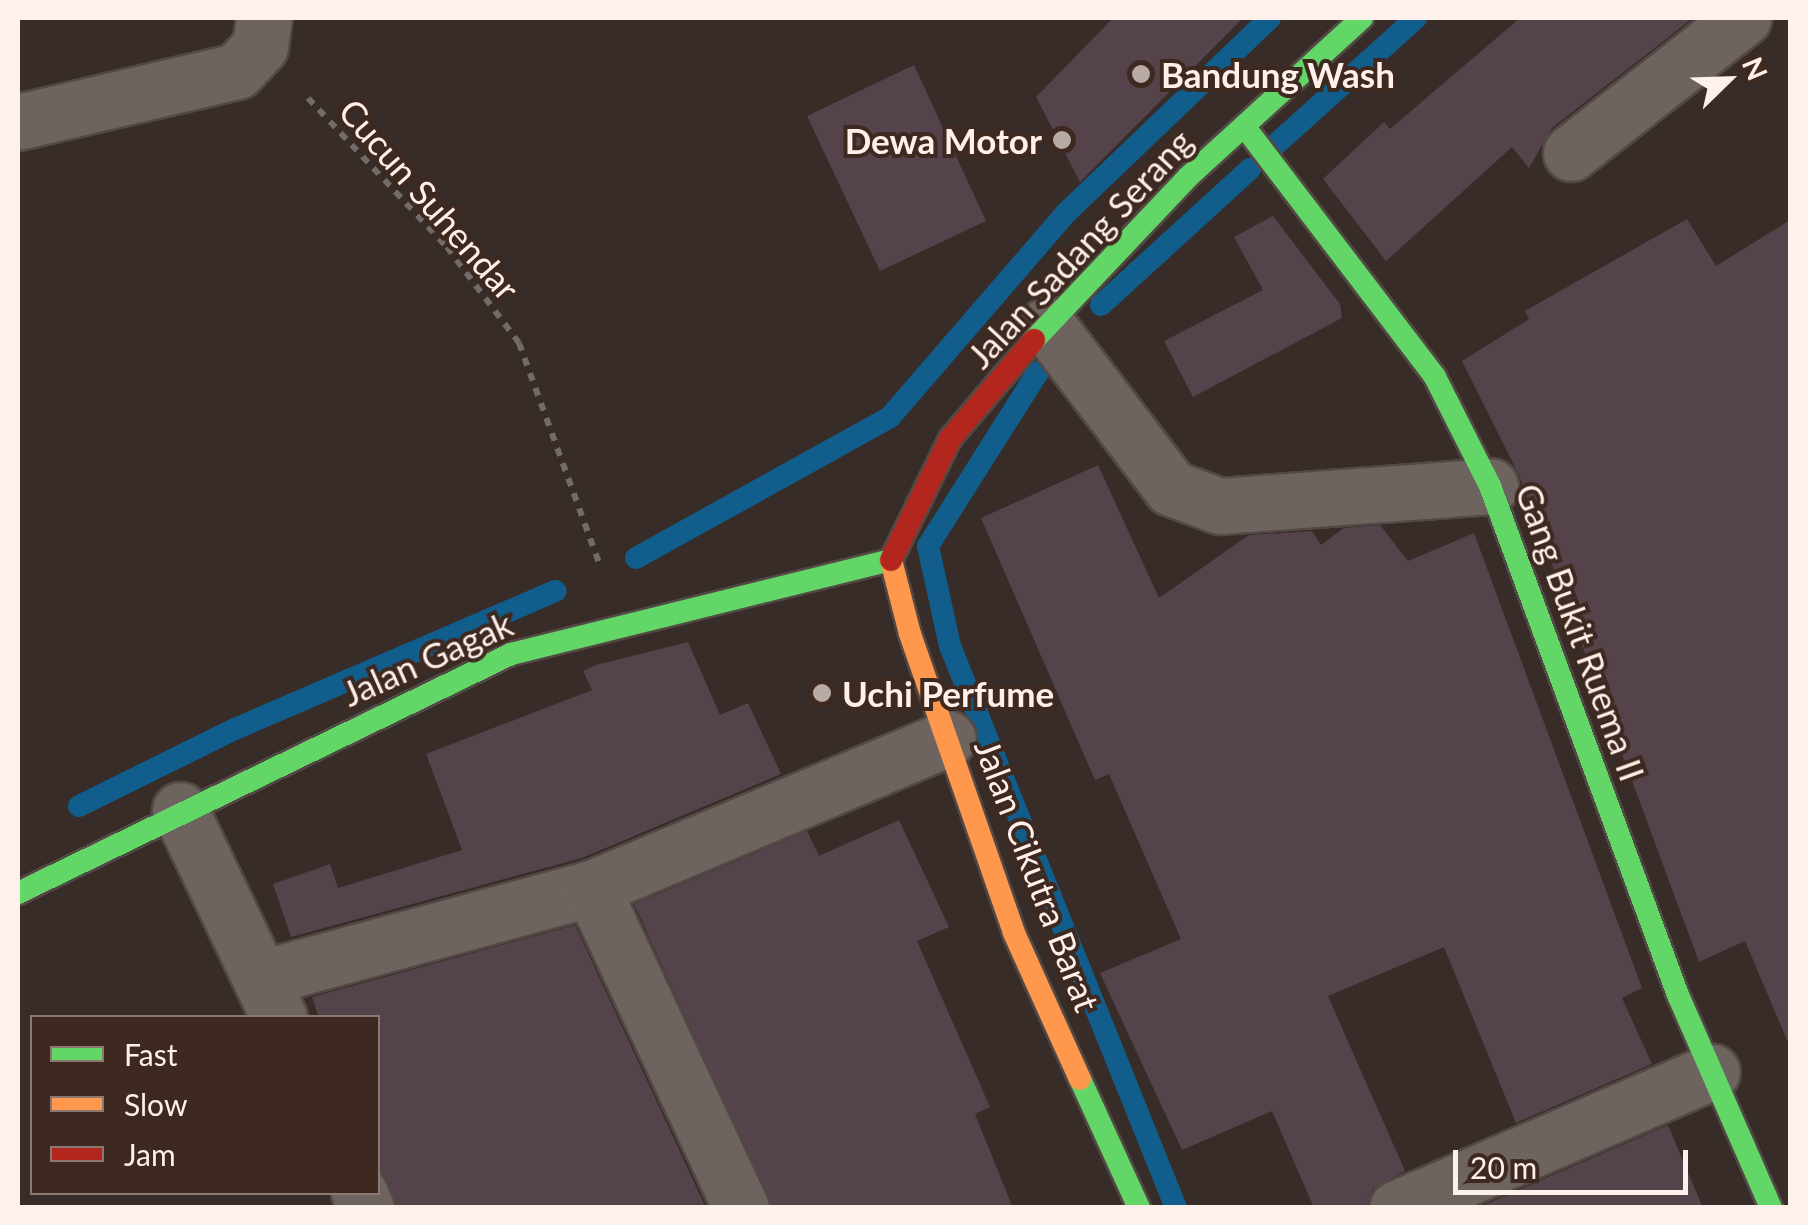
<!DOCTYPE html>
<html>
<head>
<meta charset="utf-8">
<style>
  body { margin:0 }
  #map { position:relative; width:1808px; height:1225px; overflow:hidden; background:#372c27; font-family:Lato,sans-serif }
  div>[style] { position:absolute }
  .stream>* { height:22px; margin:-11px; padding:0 11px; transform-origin:11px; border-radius:11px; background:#115e8d }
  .building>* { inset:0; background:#54434b }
  .path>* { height:6px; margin-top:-3px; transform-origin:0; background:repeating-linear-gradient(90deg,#726b68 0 8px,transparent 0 16px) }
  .roads { filter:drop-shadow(2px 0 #534944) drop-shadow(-2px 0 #534944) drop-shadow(0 2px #534944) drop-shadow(0 -2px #534944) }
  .street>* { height:55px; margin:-27.5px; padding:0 27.5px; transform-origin:27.5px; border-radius:27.5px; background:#6d6460 }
  .fast>* { height:22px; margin:-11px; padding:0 11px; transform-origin:11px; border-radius:11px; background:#63d668 }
  .slow>* { height:22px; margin:-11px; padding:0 11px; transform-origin:11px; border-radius:11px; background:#ff974d }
  .jam>* { height:22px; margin:-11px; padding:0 11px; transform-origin:11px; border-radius:11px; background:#b3261e }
  .dots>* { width:28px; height:28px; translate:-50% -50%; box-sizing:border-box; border:5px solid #3e2920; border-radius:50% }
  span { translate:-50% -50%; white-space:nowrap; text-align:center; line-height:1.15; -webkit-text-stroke:8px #3e2920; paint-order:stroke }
  .poi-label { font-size:35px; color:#fef0ea; font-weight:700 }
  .left { translate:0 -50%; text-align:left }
  .right { translate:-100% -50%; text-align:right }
  .street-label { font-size:35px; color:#fef0ea }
  .frame { position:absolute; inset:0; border:20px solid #fef0ea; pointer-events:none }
  .legend { position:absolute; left:30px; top:1015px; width:350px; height:180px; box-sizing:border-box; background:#3e2920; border:2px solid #8b7971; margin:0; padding:12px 18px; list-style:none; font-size:30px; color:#fef0ea }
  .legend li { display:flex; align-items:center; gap:20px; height:50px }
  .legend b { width:50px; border:2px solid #8b7971 }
  .north { position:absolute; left:1678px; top:30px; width:100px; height:100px; -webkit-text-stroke:8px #3e2920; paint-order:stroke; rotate:67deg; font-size:28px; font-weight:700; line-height:40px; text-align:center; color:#fef0ea }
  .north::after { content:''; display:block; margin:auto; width:35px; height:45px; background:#fef0ea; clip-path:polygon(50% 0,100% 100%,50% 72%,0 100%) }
  .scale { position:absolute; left:1453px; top:1150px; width:235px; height:45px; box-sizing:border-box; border:5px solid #fef0ea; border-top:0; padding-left:12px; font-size:30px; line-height:35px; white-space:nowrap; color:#fef0ea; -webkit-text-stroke:8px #3e2920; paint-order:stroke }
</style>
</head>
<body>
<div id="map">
  <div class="stream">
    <div style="left:1274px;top:146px;width:191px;rotate:-42deg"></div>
    <div style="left:1101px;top:305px;width:202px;rotate:-42.4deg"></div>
    <div style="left:1038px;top:372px;width:206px;rotate:122.3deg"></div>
    <div style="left:928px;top:546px;width:102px;rotate:77.6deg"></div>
    <div style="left:950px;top:646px;width:606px;rotate:68.09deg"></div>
    <div style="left:636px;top:558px;width:291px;rotate:-29deg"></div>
    <div style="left:890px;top:417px;width:269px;rotate:-49.2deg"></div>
    <div style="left:1066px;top:213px;width:282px;rotate:-43.7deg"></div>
    <div style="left:79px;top:806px;width:174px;rotate:-26.3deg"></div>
    <div style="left:235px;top:729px;width:349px;rotate:-23.3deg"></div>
  </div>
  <div class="building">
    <div style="clip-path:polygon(1113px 18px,1243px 18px,1080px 182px,1036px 97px)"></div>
    <div style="clip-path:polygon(1520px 18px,1693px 18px,1552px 128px,1529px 168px,1512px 147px,1386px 261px,1323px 179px,1384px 122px,1390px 129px)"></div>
    <div style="clip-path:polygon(914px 65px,986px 221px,880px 271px,807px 116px)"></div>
    <div style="clip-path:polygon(1273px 216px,1340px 304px,1342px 318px,1193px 397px,1164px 341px,1263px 290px,1234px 237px)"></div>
    <div style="clip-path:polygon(1687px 219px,1716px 266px,1790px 220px,1790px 1047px,1745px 941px,1699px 962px,1519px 475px,1462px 361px,1529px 319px,1525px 311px)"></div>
    <div style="clip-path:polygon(1098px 465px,1159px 598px,1249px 535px,1312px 531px,1321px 545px,1344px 528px,1380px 525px,1408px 561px,1474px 533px,1642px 988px,1622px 998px,1652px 1064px,1516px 1123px,1444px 947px,1328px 996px,1405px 1171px,1373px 1189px,1366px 1208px,1314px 1208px,1272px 1111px,1182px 1150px,1100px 973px,1181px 939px,1109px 774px,1095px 780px,981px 518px)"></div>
    <div style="clip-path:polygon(688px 642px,720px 715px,748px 703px,781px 774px,582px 858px,291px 937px,273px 884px,330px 864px,338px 888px,462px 850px,426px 754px,592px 690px,583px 671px,596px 665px)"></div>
    <div style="clip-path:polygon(899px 820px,949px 927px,917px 941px,990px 1107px,975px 1114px,1013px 1208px,772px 1208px,634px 904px,807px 831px,819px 856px)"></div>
    <div style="clip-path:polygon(575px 925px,706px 1208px,397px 1208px,378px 1167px,378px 1018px,319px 1018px,312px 997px)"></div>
    <div style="clip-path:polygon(1668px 1125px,1703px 1208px,1477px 1208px)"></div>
  </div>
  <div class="path">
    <div style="left:308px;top:98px;width:204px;rotate:47deg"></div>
    <div style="left:447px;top:247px;width:120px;rotate:53.1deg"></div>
    <div style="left:519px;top:343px;width:234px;rotate:70deg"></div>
  </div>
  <div class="roads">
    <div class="street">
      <div style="left:18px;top:122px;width:225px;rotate:-13.1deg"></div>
      <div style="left:237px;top:71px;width:34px;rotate:-47deg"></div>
      <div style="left:260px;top:46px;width:28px;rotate:-82deg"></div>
      <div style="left:1571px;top:153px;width:219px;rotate:-38.1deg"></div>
      <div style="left:1047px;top:325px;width:205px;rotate:52.7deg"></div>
      <div style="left:1171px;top:488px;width:52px;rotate:20.2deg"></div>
      <div style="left:1220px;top:506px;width:271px;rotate:-4.2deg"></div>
      <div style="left:180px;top:810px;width:230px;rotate:64.5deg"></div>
      <div style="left:261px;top:978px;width:343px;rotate:-15.2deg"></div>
      <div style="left:359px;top:1192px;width:17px;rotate:66deg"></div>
      <div style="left:741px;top:1208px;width:353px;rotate:-115deg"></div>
      <div style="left:592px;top:888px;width:386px;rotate:-22.8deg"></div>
      <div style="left:1397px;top:1208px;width:343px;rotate:-23.4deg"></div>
    </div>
    <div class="fast">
      <div style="left:1244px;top:126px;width:315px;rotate:52.7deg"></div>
      <div style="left:1435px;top:377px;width:122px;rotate:63.2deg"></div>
      <div style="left:1490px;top:486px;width:543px;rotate:69.73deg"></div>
      <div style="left:1678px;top:995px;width:232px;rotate:66.4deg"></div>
      <div style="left:1034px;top:340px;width:224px;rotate:-46.6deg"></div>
      <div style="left:1188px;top:177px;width:236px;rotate:-42.4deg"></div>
      <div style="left:18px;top:893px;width:548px;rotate:-25.86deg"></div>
      <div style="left:511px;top:654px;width:391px;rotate:-13.9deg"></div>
      <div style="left:1080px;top:1079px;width:142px;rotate:65.4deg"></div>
    </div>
    <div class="slow">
      <div style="left:891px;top:560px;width:76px;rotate:75.6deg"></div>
      <div style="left:910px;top:634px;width:317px;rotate:70.8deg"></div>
      <div style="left:1014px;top:933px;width:160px;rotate:65.7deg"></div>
    </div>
    <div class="jam">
      <div style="left:891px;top:560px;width:135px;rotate:-64deg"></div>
      <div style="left:950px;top:439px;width:130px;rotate:-49.7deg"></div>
    </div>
  </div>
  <div class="dots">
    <div style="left:1141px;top:74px;background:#b8aba6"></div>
    <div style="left:1062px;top:140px;background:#b8aba6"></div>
    <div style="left:822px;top:693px;background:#b8aba6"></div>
  </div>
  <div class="poi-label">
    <span class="left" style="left:1161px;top:74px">Bandung Wash</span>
    <span class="right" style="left:1042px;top:140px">Dewa Motor</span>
    <span class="left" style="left:842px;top:693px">Uchi Perfume</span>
  </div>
  <div class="street-label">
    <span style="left:430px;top:199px;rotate:49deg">Cucun Suhendar</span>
    <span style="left:1079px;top:248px;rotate:-47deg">Jalan Sadang Serang</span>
    <span style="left:1581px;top:632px;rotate:70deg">Gang Bukit Ruema II</span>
    <span style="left:427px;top:658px;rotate:-24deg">Jalan Gagak</span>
    <span style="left:1038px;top:875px;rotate:69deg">Jalan Cikutra Barat</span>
  </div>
  <div class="frame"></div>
  <ul class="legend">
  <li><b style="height:12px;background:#63d668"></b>Fast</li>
  <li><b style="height:12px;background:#ff974d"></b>Slow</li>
  <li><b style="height:12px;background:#b3261e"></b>Jam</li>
  </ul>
  <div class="north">N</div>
  <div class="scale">20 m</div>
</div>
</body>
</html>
